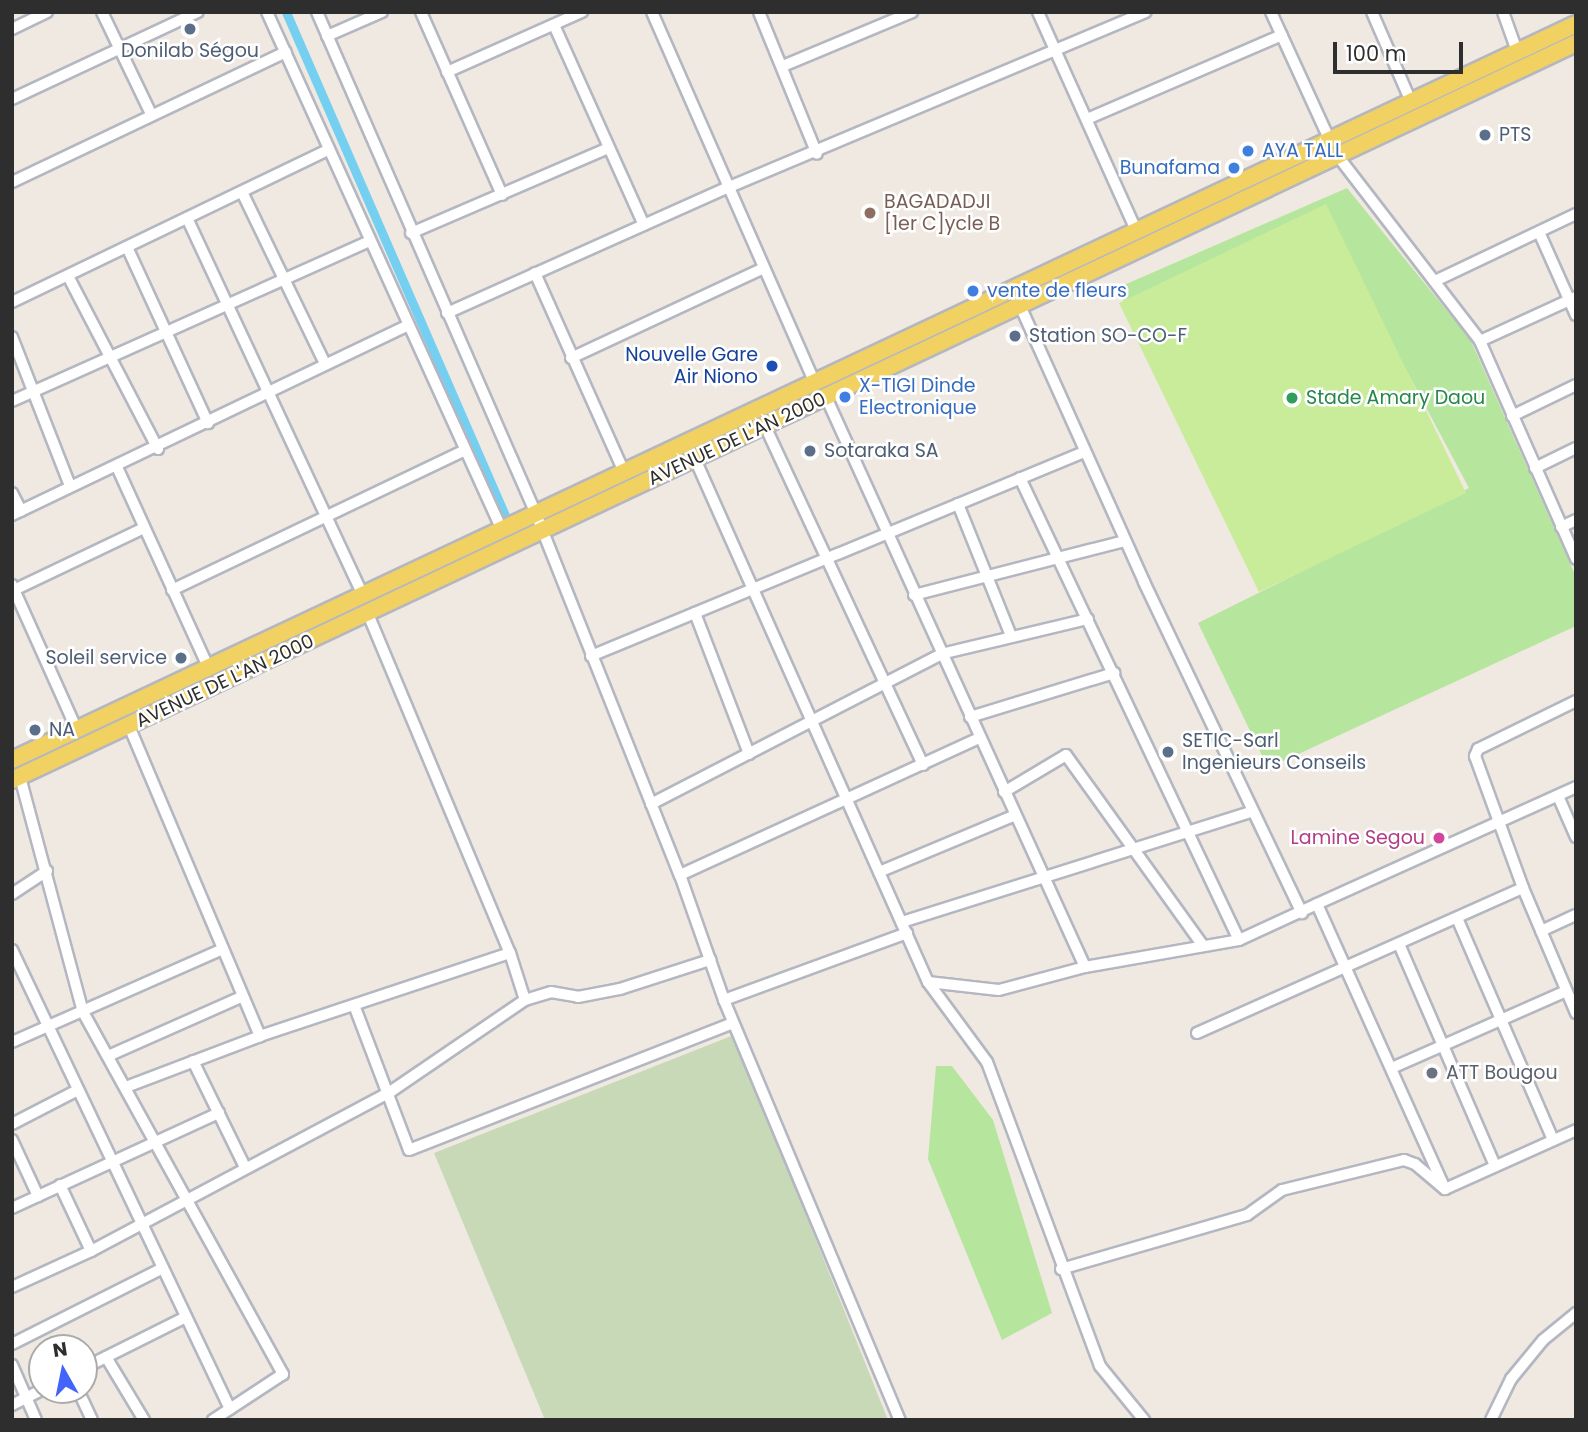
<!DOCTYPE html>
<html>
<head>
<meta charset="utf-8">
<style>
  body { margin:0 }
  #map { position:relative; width:1588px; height:1432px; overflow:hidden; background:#efe9e1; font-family:Poppins,sans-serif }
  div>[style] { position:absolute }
  .green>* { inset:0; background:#b6e59e }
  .cemetery>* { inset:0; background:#c8d9b8 }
  .pitch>* { inset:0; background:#c9ec9a }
  .canal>* { height:9px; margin:-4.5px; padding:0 4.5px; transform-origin:4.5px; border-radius:4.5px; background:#75cff0 }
  .roads { filter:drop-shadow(2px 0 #b4b7c1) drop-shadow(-2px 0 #b4b7c1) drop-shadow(0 2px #b4b7c1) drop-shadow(0 -2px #b4b7c1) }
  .street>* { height:10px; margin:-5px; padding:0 5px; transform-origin:5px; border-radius:5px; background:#fff }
  .primary>* { height:16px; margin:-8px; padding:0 8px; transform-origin:8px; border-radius:8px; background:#f2d163 }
  .dots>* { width:19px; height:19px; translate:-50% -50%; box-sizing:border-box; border:4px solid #fff; border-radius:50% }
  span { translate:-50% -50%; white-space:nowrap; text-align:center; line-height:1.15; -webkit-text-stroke:5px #fff; paint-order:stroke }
  .service-label { font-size:19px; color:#4e5e75 }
  .left { translate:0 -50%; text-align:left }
  .right { translate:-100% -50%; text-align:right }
  .shop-label { font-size:19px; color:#366cbe }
  .education-label { font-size:19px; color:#785e54 }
  .transit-label { font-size:19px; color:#164399 }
  .leisure-label { font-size:19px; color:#27864d }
  .street-label { font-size:19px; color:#2e2e2e }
  .hotel-label { font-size:19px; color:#b23c85 }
  .worship-label { font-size:19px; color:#5b616d }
  .frame { position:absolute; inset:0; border:14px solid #2e2e2e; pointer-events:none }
  .north { position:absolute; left:28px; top:1334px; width:70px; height:70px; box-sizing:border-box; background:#fff; border:2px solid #ababab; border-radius:50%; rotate:351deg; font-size:19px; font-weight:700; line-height:28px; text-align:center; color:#2e2e2e }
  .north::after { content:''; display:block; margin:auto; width:24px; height:32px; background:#4264fb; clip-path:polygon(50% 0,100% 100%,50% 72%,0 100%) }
  .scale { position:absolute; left:1333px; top:42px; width:130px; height:32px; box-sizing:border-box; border:4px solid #2e2e2e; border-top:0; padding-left:9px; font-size:21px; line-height:24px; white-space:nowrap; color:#2e2e2e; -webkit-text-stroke:5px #fff; paint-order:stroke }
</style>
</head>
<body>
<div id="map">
  <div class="green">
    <div style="clip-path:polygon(1347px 188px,1470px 339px,1576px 577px,1576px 626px,1268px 768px,1198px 623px,1469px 488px,1322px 212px,1146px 347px,1117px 288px)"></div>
    <div style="clip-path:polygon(936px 1066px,952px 1066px,993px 1120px,1052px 1313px,1002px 1340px,928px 1159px)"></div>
  </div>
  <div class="cemetery">
    <div style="clip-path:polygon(734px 1035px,888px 1420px,545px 1420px,434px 1153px)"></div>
  </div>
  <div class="pitch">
    <div style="clip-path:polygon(1326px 204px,1466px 493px,1259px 592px,1119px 303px)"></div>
  </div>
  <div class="canal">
    <div style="left:286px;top:12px;width:554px;rotate:66.49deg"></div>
  </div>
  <div class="roads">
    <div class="street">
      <div style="left:102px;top:12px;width:113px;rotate:64.3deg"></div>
      <div style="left:267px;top:12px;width:569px;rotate:65.6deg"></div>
      <div style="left:317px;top:12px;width:548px;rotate:66.43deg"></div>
      <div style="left:536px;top:514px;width:389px;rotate:68.3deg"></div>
      <div style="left:680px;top:875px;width:133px;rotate:70.6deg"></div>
      <div style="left:724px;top:1000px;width:455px;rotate:67.3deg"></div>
      <div style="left:421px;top:12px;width:200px;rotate:66.1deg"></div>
      <div style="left:652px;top:12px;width:406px;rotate:66.3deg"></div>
      <div style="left:759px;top:12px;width:153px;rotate:67.8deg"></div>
      <div style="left:1038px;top:12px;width:241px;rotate:65.8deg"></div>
      <div style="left:1271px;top:12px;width:142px;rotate:65.4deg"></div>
      <div style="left:1372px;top:12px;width:100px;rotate:66.5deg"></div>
      <div style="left:1503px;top:12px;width:41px;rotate:70.3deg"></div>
      <div style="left:554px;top:25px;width:219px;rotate:65.8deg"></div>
      <div style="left:12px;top:29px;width:39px;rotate:-26deg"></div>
      <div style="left:327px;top:36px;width:60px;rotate:-23.6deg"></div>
      <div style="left:783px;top:66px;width:140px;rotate:-22.7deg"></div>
      <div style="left:447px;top:72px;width:148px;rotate:-24deg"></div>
      <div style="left:12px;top:99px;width:205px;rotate:-25.1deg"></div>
      <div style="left:1087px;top:119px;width:212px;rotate:-23.3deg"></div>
      <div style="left:1337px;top:155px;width:235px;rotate:52.4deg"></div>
      <div style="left:1480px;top:341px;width:238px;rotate:66.2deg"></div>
      <div style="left:12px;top:182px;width:303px;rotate:-25.4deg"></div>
      <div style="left:242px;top:192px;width:189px;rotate:64.2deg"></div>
      <div style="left:187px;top:218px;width:417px;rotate:65deg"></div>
      <div style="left:1539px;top:232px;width:91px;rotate:66deg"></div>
      <div style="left:411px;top:233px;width:215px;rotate:-23.3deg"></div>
      <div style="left:127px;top:247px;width:194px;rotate:65.3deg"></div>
      <div style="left:535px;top:273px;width:218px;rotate:65.9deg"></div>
      <div style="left:68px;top:276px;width:195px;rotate:62.5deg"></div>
      <div style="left:1435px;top:281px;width:156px;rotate:-25.4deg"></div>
      <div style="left:1013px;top:290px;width:320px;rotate:65.8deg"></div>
      <div style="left:1144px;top:582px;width:367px;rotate:64.5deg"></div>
      <div style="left:12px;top:302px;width:351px;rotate:-25.7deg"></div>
      <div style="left:447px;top:313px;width:307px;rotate:-24.1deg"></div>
      <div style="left:727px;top:188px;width:454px;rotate:-22.8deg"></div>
      <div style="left:12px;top:337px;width:160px;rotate:68.7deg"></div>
      <div style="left:1480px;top:341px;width:106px;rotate:-24.6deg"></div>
      <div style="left:571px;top:358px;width:211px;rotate:-25deg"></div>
      <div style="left:826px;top:397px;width:626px;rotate:65.56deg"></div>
      <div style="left:12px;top:401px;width:390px;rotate:-24.1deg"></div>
      <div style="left:1512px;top:416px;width:71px;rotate:-25.8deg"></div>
      <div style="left:765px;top:426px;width:374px;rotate:65deg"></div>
      <div style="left:695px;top:459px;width:573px;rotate:65.99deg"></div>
      <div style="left:928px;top:982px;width:99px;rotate:53.6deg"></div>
      <div style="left:987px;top:1062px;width:324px;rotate:69.6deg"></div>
      <div style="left:1100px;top:1366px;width:70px;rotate:50.8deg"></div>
      <div style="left:117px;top:467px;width:220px;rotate:65.5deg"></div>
      <div style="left:1535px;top:468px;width:46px;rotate:-26deg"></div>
      <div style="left:1020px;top:478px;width:511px;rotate:64.64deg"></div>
      <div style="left:12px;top:493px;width:20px;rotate:63deg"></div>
      <div style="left:958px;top:504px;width:142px;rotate:68.1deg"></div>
      <div style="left:12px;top:515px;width:438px;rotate:-25.6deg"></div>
      <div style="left:1561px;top:527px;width:17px;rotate:-25deg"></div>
      <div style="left:12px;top:585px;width:157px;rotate:65.9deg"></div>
      <div style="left:14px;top:590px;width:144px;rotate:-25.5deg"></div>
      <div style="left:172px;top:590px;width:325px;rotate:-25.5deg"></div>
      <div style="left:914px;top:595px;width:218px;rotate:-14.4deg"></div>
      <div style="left:695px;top:613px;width:151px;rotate:69deg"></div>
      <div style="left:368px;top:614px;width:368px;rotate:67.3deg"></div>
      <div style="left:510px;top:953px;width:49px;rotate:72.3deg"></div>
      <div style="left:591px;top:656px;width:534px;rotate:-22.48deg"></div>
      <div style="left:1576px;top:701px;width:109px;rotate:153.9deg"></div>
      <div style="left:1478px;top:749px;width:8px;rotate:113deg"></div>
      <div style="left:1475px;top:756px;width:140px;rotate:70deg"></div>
      <div style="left:1523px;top:888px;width:136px;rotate:67deg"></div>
      <div style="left:970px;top:717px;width:151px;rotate:-17deg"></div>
      <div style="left:129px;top:726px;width:337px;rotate:67.1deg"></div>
      <div style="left:20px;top:777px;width:243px;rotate:75deg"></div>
      <div style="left:83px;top:1012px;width:414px;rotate:61.1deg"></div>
      <div style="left:283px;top:1374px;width:84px;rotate:146.7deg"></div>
      <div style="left:1004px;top:792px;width:72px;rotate:-30.8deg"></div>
      <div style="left:1066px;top:755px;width:233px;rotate:54.3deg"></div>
      <div style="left:1558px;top:796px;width:45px;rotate:66.3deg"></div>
      <div style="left:651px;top:804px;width:326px;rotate:-27.3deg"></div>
      <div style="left:941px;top:654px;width:151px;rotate:-13.4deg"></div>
      <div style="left:879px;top:872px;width:147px;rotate:-22.7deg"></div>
      <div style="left:680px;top:875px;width:329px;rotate:-24.6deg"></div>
      <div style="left:12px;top:894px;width:42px;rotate:-33.3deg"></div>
      <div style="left:1457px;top:918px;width:242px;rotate:66.6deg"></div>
      <div style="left:902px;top:922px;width:368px;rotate:-17.5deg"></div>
      <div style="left:1541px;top:931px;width:38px;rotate:-25deg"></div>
      <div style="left:1399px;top:944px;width:242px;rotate:66.6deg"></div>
      <div style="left:12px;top:950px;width:508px;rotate:64.59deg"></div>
      <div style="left:928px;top:982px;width:71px;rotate:6.4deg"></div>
      <div style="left:999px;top:990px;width:89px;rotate:-15deg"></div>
      <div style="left:1085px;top:967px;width:156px;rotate:-9.9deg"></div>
      <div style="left:1239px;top:940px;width:86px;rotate:-24.8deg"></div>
      <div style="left:724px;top:1000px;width:195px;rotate:-20.1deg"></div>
      <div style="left:354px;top:1005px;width:155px;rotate:69.2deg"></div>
      <div style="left:409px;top:1150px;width:348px;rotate:-21.4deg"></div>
      <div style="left:1197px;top:1033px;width:357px;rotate:-24deg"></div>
      <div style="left:12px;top:1042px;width:228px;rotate:-23.8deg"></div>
      <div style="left:108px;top:1056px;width:145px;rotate:-23.9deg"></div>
      <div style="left:193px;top:1061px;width:118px;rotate:63.9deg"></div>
      <div style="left:1394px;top:1067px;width:188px;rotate:-23.8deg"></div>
      <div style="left:126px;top:1087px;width:143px;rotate:-20.8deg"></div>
      <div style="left:260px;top:1036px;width:263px;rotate:-18.4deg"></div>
      <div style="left:12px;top:1124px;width:74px;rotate:-27.3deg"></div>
      <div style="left:12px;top:1140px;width:62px;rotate:65.1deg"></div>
      <div style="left:60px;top:1185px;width:73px;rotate:64.8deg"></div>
      <div style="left:1445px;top:1189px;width:312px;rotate:-114.2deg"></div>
      <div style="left:1317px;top:904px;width:284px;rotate:-24.3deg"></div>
      <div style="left:12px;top:1208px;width:228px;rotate:-24.7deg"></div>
      <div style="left:1061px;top:1269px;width:194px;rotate:-16.2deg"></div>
      <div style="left:1247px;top:1215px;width:43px;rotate:-35.5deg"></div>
      <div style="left:1282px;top:1190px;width:126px;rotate:-13.8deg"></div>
      <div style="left:1404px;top:1160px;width:12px;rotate:20deg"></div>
      <div style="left:1415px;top:1164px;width:39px;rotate:40deg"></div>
      <div style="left:1445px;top:1189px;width:144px;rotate:-24.2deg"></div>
      <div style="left:12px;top:1287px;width:87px;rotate:-24.5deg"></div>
      <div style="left:91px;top:1251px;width:339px;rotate:-28deg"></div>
      <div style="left:390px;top:1092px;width:163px;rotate:-34.3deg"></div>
      <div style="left:525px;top:1000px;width:27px;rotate:-17deg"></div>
      <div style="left:551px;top:992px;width:27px;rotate:10deg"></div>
      <div style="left:578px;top:997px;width:43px;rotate:-10.8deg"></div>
      <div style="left:620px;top:989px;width:95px;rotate:-17.9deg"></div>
      <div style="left:12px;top:1344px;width:169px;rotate:-26.7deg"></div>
      <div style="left:106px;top:1357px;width:74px;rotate:58.9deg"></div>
      <div style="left:12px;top:1365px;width:60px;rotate:66.4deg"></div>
      <div style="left:84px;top:1368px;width:114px;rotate:-26.6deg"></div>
      <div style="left:78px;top:1390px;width:33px;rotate:65deg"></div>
      <div style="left:12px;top:1405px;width:34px;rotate:-27deg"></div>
      <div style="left:1491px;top:1420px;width:46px;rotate:-64deg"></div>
      <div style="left:1511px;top:1379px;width:50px;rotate:-50.6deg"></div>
      <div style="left:1543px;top:1340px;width:43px;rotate:-39.3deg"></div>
    </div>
    <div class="primary">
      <div style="left:12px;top:760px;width:1729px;rotate:-25.2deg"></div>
      <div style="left:12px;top:780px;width:1729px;rotate:-25.23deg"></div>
    </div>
  </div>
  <div class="dots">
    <div style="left:190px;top:29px;background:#5c6f8a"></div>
    <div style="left:1485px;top:135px;background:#5c6f8a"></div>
    <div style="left:1248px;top:151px;background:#3f7fe0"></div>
    <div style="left:1234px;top:168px;background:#3f7fe0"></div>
    <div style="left:870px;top:213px;background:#8d6e63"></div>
    <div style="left:973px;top:291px;background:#3f7fe0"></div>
    <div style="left:1015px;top:336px;background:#5c6f8a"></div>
    <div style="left:772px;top:366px;background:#1a4fb4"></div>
    <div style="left:845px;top:397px;background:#3f7fe0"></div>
    <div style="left:1292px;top:398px;background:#2e9e5b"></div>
    <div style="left:810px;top:451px;background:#5c6f8a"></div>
    <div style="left:181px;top:658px;background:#5c6f8a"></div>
    <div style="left:35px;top:730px;background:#5c6f8a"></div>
    <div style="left:1168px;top:752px;background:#5c6f8a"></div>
    <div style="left:1439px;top:838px;background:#d1479c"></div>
    <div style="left:1432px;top:1073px;background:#6b7280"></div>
  </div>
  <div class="service-label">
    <span style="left:190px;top:51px">Donilab Ségou</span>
    <span class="left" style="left:1499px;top:135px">PTS</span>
    <span class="left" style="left:1029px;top:336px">Station SO-CO-F</span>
    <span class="left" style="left:824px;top:451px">Sotaraka SA</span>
    <span class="right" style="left:167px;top:658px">Soleil service</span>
    <span class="left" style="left:49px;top:730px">NA</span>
    <span class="left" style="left:1182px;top:752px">SETIC-Sarl<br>Ingenieurs Conseils</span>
  </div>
  <div class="shop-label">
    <span class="left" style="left:1262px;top:151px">AYA TALL</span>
    <span class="right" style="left:1220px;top:168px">Bunafama</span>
    <span class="left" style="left:987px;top:291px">vente de fleurs</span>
    <span class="left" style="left:859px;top:397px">X-TIGI Dinde<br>Electronique</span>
  </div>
  <div class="education-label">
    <span class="left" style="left:884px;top:213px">BAGADADJI<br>[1er C]ycle B</span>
  </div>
  <div class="transit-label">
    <span class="right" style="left:758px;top:366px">Nouvelle Gare<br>Air Niono</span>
  </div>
  <div class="leisure-label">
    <span class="left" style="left:1306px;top:398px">Stade Amary Daou</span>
  </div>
  <div class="street-label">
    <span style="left:737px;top:439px;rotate:-25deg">AVENUE DE L'AN 2000</span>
    <span style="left:225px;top:681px;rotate:-25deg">AVENUE DE L'AN 2000</span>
  </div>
  <div class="hotel-label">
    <span class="right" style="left:1425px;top:838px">Lamine Segou</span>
  </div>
  <div class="worship-label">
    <span class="left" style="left:1446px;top:1073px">ATT Bougou</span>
  </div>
  <div class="frame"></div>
  <div class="north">N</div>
  <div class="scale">100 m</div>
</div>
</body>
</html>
